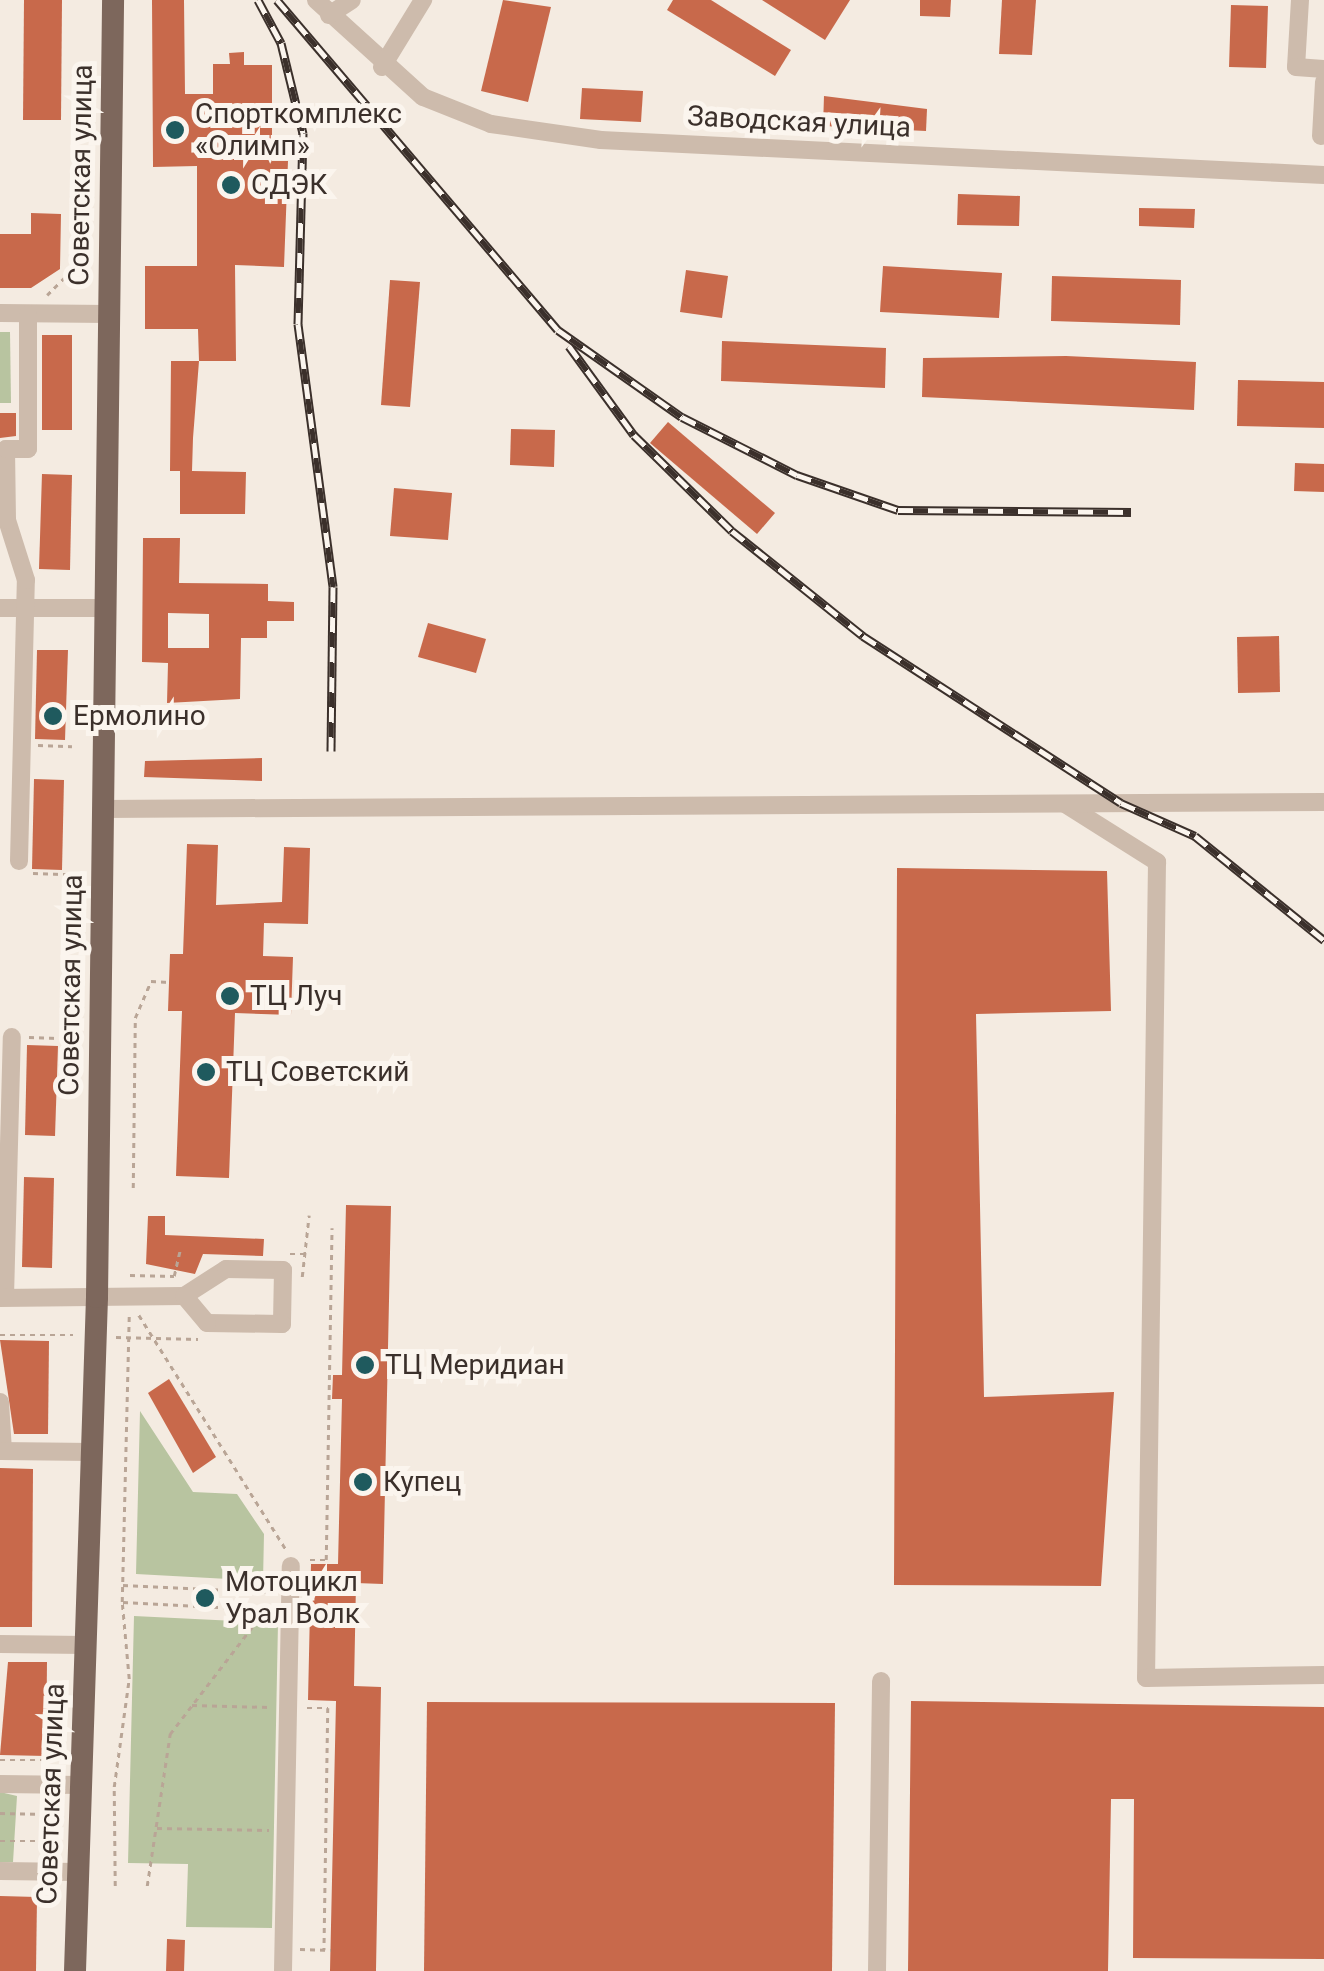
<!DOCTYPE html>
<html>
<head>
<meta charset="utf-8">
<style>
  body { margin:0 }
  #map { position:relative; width:1324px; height:1971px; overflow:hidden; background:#f4ebe1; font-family:Roboto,sans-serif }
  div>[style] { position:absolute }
  .green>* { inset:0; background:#b8c4a0 }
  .building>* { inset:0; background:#c8694b }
  .path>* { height:2.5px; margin-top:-1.25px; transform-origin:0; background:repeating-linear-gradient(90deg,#b9a596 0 5px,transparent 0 10px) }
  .minor>* { height:18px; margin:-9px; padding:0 9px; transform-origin:9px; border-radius:9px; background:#cdbbac }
  .major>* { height:22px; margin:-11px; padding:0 11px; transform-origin:11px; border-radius:11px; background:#7d675c }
  .rail>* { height:9px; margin-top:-4.5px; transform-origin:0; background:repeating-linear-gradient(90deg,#fbf5ee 0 15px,#3b302b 0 30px); box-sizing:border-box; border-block:2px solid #3b302b }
  .dots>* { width:28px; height:28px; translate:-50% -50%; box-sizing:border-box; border:5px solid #fbf5ee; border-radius:50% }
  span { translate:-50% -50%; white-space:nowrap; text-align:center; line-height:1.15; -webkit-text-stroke:10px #fbf5ee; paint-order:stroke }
  .poi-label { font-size:28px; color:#3b302b }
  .left { translate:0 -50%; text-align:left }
  .street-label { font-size:28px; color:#3b302b }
</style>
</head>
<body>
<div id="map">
  <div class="green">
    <div style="clip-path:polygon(0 332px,10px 332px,11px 403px,0 403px)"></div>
    <div style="clip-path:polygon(140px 1411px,193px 1492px,237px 1494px,264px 1534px,263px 1581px,136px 1574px)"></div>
    <div style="clip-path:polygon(134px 1616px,278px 1623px,272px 1928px,186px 1927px,188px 1864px,128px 1863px)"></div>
    <div style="clip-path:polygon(0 1792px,17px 1796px,13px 1862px,0 1862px)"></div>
  </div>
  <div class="building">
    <div style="clip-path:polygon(24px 0,62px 0,61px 120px,23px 120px)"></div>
    <div style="clip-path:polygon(152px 0,184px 0,185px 94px,213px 94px,213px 64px,230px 64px,229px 53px,244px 52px,244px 65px,272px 65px,272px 161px,288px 161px,284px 267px,235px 265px,236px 361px,199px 361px,193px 438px,192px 471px,246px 472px,245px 514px,180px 514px,180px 471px,170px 471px,171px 361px,199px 361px,198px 329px,145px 329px,145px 266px,197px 266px,197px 166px,153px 167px)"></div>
    <div style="clip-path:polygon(503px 0,551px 7px,528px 102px,481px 91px)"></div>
    <div style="clip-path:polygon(673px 0,711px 0,791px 50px,775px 76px,667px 10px)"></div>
    <div style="clip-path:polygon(762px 0,850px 0,825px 40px)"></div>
    <div style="clip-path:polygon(920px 0,951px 0,950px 17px,920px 16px)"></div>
    <div style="clip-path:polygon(1002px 0,1036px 0,1032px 55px,999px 54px)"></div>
    <div style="clip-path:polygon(1231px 5px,1268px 6px,1266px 68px,1229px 67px)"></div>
    <div style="clip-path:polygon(582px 88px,643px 91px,641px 122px,580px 119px)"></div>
    <div style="clip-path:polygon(824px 96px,927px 109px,926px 131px,823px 126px)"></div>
    <div style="clip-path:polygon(958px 194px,1020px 196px,1019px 226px,957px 225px)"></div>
    <div style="clip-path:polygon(1139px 208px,1195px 209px,1194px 228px,1139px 226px)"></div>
    <div style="clip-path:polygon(31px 213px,61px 214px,60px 269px,31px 288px,0 288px,0 234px,31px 234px)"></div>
    <div style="clip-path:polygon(883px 266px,1002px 273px,999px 318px,880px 312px)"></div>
    <div style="clip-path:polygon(686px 270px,728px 276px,722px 318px,680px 312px)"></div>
    <div style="clip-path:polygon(1052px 276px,1181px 280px,1180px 325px,1051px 321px)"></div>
    <div style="clip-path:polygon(390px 280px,420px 282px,410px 407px,381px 405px)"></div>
    <div style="clip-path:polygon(42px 335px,72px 335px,72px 430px,42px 430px)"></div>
    <div style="clip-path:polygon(722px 341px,886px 348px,885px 388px,721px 381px)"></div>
    <div style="clip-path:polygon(1066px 356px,1196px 362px,1194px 410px,922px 397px,923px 358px)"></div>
    <div style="clip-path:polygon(1238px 380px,1324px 382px,1324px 428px,1237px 426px)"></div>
    <div style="clip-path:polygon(0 413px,16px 413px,16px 436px,0 438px)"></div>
    <div style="clip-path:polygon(668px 422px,775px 513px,757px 534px,650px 443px)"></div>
    <div style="clip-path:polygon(511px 429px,555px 430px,554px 467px,510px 465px)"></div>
    <div style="clip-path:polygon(1295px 463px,1324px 464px,1324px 492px,1294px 491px)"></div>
    <div style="clip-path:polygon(42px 474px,72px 475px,70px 570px,39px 569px)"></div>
    <div style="clip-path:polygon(394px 488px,452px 493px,448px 540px,390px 536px)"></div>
    <div style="clip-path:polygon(evenodd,143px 538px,180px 538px,179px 583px,268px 584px,268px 601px,294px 602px,294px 621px,267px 621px,267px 638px,241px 638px,240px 699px,167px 703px,168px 663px,142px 662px,143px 538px,168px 613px,209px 614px,209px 648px,168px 648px,168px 613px)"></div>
    <div style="clip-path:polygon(428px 623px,486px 639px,476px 673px,418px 657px)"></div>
    <div style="clip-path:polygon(1279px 636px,1280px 692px,1238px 693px,1237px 637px)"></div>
    <div style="clip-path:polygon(37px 650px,68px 650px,65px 740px,35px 739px)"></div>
    <div style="clip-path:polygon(262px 758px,262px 781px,144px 777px,145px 761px)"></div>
    <div style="clip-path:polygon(34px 779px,64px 780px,62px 870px,32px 869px)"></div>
    <div style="clip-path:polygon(187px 844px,218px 845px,216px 905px,282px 902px,284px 847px,310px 848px,308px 924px,264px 923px,263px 956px,293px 957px,291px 1015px,235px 1013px,229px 1178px,176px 1176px,182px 1011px,168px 1011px,170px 954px,183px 954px)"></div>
    <div style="clip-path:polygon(897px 868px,1107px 871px,1111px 1011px,976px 1014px,984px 1397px,1114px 1392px,1101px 1586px,894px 1585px)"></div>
    <div style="clip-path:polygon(27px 1045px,58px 1046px,55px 1136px,25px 1135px)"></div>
    <div style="clip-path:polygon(24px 1177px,54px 1178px,52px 1268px,22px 1267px)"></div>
    <div style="clip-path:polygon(346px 1205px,391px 1206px,383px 1584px,356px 1583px,354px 1686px,381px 1687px,376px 1971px,330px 1971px,336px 1701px,308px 1700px,311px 1564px,338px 1564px,342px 1399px,332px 1399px,333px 1375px,342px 1375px)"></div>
    <div style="clip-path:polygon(148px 1216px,165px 1216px,165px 1235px,264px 1239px,263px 1256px,203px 1254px,195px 1274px,146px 1264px)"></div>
    <div style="clip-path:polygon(0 1340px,49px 1341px,48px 1434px,14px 1434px)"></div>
    <div style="clip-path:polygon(169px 1379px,216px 1457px,193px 1473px,148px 1393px)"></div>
    <div style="clip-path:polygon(0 1468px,33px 1469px,32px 1627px,0 1627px)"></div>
    <div style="clip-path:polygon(8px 1662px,47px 1662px,46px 1756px,0 1755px)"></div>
    <div style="clip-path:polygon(911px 1701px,1324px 1707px,1324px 1959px,1133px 1958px,1134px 1799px,1111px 1799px,1108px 1971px,908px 1971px)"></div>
    <div style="clip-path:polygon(427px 1702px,835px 1703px,832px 1971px,424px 1971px)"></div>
    <div style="clip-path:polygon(0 1896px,37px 1897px,36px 1971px,0 1971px)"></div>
    <div style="clip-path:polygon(167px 1939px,185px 1940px,184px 1971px,166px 1971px)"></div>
  </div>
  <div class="path">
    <div style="left:47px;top:295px;width:42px;rotate:-45deg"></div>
    <div style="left:38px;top:745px;width:34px;rotate:2deg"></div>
    <div style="left:33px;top:873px;width:36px;rotate:2deg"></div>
    <div style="left:29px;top:1037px;width:36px;rotate:2deg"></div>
    <div style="left:133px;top:1188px;width:170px;rotate:-89.3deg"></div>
    <div style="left:135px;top:1018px;width:40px;rotate:-66.6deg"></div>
    <div style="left:151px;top:981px;width:18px;rotate:3deg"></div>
    <div style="left:290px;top:1254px;width:17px"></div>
    <div style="left:130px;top:1275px;width:44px;rotate:1.3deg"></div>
    <div style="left:174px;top:1276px;width:27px;rotate:-77deg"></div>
    <div style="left:302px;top:1277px;width:62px;rotate:-83.6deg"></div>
    <div style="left:139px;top:1315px;width:276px;rotate:57.9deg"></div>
    <div style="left:0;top:1335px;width:73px"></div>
    <div style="left:116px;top:1337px;width:82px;rotate:1.4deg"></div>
    <div style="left:310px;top:1560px;width:16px"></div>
    <div style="left:326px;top:1560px;width:332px;rotate:-89deg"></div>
    <div style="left:123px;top:1585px;width:151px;rotate:2.7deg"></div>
    <div style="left:123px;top:1602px;width:152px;rotate:3deg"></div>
    <div style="left:192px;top:1705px;width:77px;rotate:1.5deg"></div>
    <div style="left:307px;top:1708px;width:21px"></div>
    <div style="left:328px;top:1708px;width:242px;rotate:90.9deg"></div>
    <div style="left:0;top:1760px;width:49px"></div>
    <div style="left:0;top:1813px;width:47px;rotate:1.2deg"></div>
    <div style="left:157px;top:1828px;width:112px;rotate:1deg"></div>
    <div style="left:0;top:1841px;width:47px"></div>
    <div style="left:115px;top:1886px;width:99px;rotate:-90.6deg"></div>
    <div style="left:114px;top:1787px;width:109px;rotate:-82.1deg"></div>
    <div style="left:129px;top:1679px;width:77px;rotate:-95.2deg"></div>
    <div style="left:122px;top:1602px;width:287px;rotate:-88.6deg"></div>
    <div style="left:147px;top:1886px;width:154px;rotate:-81.4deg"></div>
    <div style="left:170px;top:1734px;width:156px;rotate:-52.5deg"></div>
    <div style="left:300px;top:1949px;width:31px;rotate:2deg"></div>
  </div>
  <div class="minor">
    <div style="left:316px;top:0;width:144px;rotate:42.2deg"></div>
    <div style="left:423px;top:97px;width:73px;rotate:21.7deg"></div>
    <div style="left:491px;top:124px;width:111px;rotate:8.3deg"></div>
    <div style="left:601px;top:140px;width:724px;rotate:2.77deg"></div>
    <div style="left:1300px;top:0;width:67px;rotate:93.4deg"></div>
    <div style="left:1296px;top:67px;width:28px;rotate:4deg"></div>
    <div style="left:329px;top:15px;width:27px;rotate:-33deg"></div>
    <div style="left:382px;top:67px;width:79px;rotate:-58.5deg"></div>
    <div style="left:1321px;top:136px;width:54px;rotate:-86.8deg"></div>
    <div style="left:0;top:313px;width:109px;rotate:0.5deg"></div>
    <div style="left:0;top:608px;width:105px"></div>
    <div style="left:1065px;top:804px;width:109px;rotate:32.2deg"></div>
    <div style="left:1157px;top:862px;width:816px;rotate:90.77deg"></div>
    <div style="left:1146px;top:1678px;width:178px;rotate:-1deg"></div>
    <div style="left:103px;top:809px;width:1221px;rotate:-0.33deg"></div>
    <div style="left:19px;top:861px;width:281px;rotate:-88.6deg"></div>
    <div style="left:26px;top:580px;width:63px;rotate:-107.6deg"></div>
    <div style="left:7px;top:520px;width:71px;rotate:-90.8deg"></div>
    <div style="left:6px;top:449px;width:22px"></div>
    <div style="left:28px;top:449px;width:135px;rotate:-90deg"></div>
    <div style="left:5px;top:1297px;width:260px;rotate:-88.5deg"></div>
    <div style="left:0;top:1298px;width:184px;rotate:-0.6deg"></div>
    <div style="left:184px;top:1296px;width:50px;rotate:-32.7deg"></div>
    <div style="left:226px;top:1269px;width:57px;rotate:1deg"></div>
    <div style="left:283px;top:1270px;width:54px;rotate:91.1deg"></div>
    <div style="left:282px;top:1324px;width:75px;rotate:-179.2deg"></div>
    <div style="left:207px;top:1323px;width:35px;rotate:-130deg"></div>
    <div style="left:0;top:1402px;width:49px;rotate:86.5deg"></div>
    <div style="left:0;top:1451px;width:92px;rotate:0.6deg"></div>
    <div style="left:0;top:1644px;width:85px;rotate:0.7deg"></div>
    <div style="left:0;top:1784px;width:81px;rotate:0.7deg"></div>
    <div style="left:0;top:1871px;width:78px;rotate:0.7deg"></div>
    <div style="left:283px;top:1971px;width:405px;rotate:-88.9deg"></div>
    <div style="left:877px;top:1971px;width:290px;rotate:-89.2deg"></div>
  </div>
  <div class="major">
    <div style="left:75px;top:1971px;width:674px;rotate:-88.13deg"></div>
    <div style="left:97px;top:1297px;width:1297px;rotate:-89.29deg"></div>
  </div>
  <div class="rail">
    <div style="left:258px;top:0;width:49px;rotate:61.9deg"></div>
    <div style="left:281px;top:43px;width:93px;rotate:76.3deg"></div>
    <div style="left:303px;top:133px;width:191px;rotate:91.5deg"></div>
    <div style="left:298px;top:324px;width:265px;rotate:82.4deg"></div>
    <div style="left:333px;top:587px;width:164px;rotate:90.7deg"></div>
    <div style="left:277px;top:0;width:433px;rotate:49.6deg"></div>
    <div style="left:558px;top:330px;width:151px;rotate:35.1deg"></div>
    <div style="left:682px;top:417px;width:129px;rotate:26.8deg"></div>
    <div style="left:797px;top:475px;width:107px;rotate:19.1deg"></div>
    <div style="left:898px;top:510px;width:233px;rotate:0.5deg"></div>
    <div style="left:569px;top:346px;width:110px;rotate:53.9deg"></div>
    <div style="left:634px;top:435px;width:137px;rotate:44.4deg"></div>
    <div style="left:732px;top:531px;width:168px;rotate:38.7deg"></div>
    <div style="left:863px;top:636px;width:307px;rotate:32.9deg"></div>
    <div style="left:1121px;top:803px;width:81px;rotate:24deg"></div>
    <div style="left:1195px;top:836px;width:166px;rotate:38.9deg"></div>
  </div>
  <div class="dots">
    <div style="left:175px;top:130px;background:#1f5a5e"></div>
    <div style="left:231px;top:185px;background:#1f5a5e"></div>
    <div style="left:53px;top:716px;background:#1f5a5e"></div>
    <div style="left:230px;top:996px;background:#1f5a5e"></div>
    <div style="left:206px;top:1072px;background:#1f5a5e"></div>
    <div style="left:365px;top:1365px;background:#1f5a5e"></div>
    <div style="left:363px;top:1482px;background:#1f5a5e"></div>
    <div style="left:205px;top:1598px;background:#1f5a5e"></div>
  </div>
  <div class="poi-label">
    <span class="left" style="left:195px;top:130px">Спорткомплекс<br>«Олимп»</span>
    <span class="left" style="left:251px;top:185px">СДЭК</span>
    <span class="left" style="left:73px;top:716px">Ермолино</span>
    <span class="left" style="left:250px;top:996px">ТЦ Луч</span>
    <span class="left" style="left:226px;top:1072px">ТЦ Советский</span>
    <span class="left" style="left:385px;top:1365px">ТЦ Меридиан</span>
    <span class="left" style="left:383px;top:1482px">Купец</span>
    <span class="left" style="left:225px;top:1598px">Мотоцикл<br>Урал Волк</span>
  </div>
  <div class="street-label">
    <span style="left:799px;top:122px;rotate:3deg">Заводская улица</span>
    <span style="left:81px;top:175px;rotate:-89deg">Советская улица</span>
    <span style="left:71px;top:985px;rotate:-89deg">Советская улица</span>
    <span style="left:51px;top:1794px;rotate:-88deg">Советская улица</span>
  </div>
</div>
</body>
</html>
